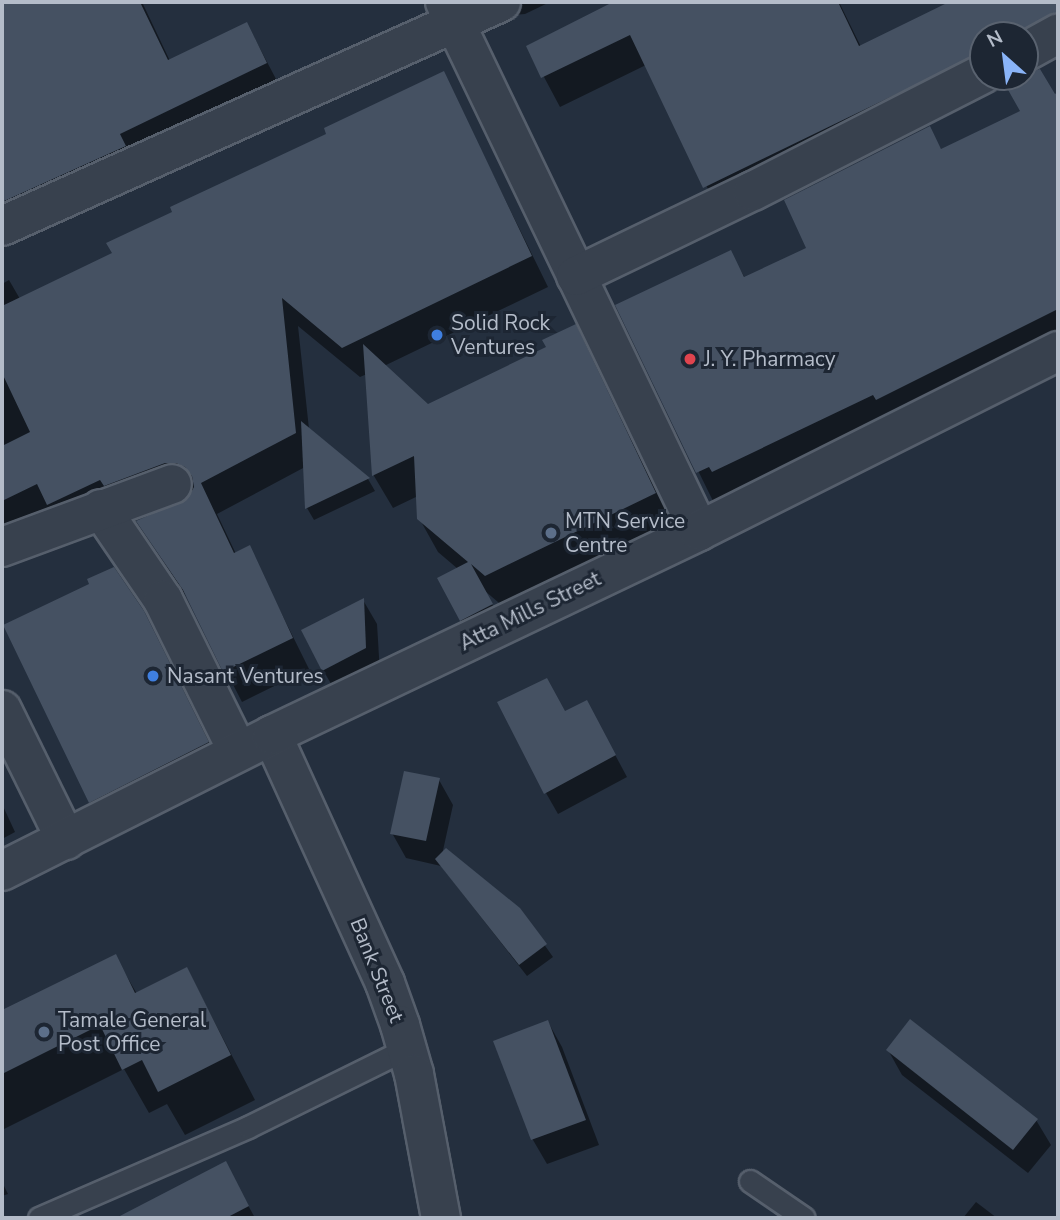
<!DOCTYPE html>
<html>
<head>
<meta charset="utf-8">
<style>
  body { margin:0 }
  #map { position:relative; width:1060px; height:1220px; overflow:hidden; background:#242f3e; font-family:"Nunito Sans",sans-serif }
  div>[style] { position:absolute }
  .shadow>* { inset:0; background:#0007 }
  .building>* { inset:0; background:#455162 }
  .roads { filter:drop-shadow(2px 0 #565f6c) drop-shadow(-2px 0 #565f6c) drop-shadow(0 2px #565f6c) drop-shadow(0 -2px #565f6c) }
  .service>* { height:21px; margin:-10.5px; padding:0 10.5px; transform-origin:10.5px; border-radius:10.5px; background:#38414e }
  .minor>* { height:38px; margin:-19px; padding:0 19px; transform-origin:19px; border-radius:19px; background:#38414e }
  .tertiary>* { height:38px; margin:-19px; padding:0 19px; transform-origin:19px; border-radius:19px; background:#38414e }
  .dots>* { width:19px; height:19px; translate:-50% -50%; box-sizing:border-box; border:4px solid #1d2633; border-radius:50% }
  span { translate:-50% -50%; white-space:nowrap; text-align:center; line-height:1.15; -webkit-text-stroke:6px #1d2633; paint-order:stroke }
  .poi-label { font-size:21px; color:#b4bcc9 }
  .left { translate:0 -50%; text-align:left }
  .street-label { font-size:21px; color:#b4bcc9 }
  .frame { position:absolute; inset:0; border:4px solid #b4bcc9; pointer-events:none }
  .north { position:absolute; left:969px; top:21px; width:70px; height:70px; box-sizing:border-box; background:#1d2633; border:2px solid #59626f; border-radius:50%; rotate:332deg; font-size:19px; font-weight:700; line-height:28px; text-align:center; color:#b4bcc9 }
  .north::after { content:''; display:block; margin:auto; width:24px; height:32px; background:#8ab4f8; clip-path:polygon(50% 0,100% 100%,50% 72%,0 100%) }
</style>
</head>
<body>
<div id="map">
  <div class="shadow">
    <div style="clip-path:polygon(2px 2px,142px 2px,170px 61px,247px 24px,286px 98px,13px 240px,2px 250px)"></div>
    <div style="clip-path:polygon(505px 2px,550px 2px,525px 14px,513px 15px)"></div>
    <div style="clip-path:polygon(621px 2px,839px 2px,861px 47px,953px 2px,1058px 2px,1058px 48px,1025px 35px,983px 35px,983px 77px,1025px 77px,1040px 71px,1058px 103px,1058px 349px,714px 503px,617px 306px,730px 252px,745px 278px,809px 249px,929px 128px,942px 151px,1023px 112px,1005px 81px,991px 84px,722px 217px,646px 65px,560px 107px,528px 47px)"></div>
    <div style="clip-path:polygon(443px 73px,548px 287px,384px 366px,428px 406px,548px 348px,575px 327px,674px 526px,505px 608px,485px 591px,510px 637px,480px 653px,461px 620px,458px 569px,438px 552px,419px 518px,418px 496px,393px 508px,374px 476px,367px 374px,360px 377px,298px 326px,309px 429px,368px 479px,375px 491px,314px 520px,307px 508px,305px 467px,217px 514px,236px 554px,249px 548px,309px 669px,242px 702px,193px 607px,138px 522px,190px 500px,193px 493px,2px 540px,2px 284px,9px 280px,20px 299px,114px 254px)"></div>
    <div style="clip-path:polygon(363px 600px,377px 624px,380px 673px,337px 694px,323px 670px)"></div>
    <div style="clip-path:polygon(143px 612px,228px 778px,111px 837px,90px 802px)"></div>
    <div style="clip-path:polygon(565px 713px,598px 723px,627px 777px,558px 814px,546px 793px)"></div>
    <div style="clip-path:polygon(439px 780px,453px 805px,442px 855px,519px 909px,553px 957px,527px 976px,441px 866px,406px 858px,392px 833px)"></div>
    <div style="clip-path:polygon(2px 804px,15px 832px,2px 839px)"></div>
    <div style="clip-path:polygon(115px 956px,137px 994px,187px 969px,255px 1100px,185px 1135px,167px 1104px,149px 1113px,124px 1069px,2px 1130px,2px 1012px)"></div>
    <div style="clip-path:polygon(548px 1022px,562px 1047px,599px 1145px,547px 1164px,533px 1140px,496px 1042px)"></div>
    <div style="clip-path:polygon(888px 1050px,1036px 1120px,1051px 1145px,1028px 1173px,902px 1075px)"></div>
    <div style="clip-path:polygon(225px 1163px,255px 1218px,120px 1218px)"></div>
    <div style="clip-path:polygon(2px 1182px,8px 1194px,2px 1196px)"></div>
    <div style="clip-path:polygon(976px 1202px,997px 1218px,963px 1218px)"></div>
  </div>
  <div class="building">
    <div style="clip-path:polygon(2px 2px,140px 2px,168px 60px,247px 22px,267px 63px,120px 134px,126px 146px,2px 202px)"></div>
    <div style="clip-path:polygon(613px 2px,838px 2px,859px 46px,949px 2px,1058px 2px,1058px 12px,1012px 35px,983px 35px,983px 52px,703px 188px,630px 35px,541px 78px,526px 46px)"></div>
    <div style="clip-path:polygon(1040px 69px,1055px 94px,1058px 92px,1058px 309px,876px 400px,873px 395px,712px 472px,709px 467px,696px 473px,615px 305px,731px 250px,744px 277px,806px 248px,784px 200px,930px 126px,941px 149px,1020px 111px,1003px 81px,1004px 77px,1025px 77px,1025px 74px)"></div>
    <div style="clip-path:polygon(444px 71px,532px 256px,342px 348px,282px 298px,296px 433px,201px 483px,234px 553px,250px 545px,293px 638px,223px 672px,183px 590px,136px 521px,188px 498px,194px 487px,192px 476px,185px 467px,176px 463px,165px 463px,104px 486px,100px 480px,47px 505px,37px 484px,2px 501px,2px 446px,30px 432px,2px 373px,2px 306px,112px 253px,106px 243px,172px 212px,170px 207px,326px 134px,324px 128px)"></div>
    <div style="clip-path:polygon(576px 324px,656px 493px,485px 576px,471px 564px,493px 604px,460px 621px,437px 578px,468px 562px,417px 519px,414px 456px,372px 476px,363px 344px,428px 404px,546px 347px,542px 340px)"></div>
    <div style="clip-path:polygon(301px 421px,370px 478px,305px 509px)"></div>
    <div style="clip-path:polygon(114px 567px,144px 611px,209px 742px,89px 803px,3px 625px,89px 584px,87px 579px)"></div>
    <div style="clip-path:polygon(364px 598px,366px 648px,322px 671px,301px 630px)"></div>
    <div style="clip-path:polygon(547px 678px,565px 711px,587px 700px,616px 755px,544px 794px,497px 702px)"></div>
    <div style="clip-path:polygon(404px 771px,440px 778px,426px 841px,390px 834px)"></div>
    <div style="clip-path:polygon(446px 848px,520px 908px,547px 944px,519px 965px,435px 859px)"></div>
    <div style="clip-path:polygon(116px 954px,135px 993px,187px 967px,231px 1055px,158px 1092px,142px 1060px,122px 1070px,100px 1025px,2px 1074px,2px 1010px)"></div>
    <div style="clip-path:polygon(910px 1019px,1038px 1119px,1013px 1150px,886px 1050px)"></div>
    <div style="clip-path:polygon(548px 1020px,586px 1120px,531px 1140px,493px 1041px)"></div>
    <div style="clip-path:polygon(226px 1161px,249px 1206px,226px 1218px,116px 1218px)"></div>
  </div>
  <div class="roads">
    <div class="service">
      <div style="left:750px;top:1181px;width:65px;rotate:34.4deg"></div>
      <div style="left:39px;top:1218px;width:228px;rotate:-23.5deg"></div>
      <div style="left:248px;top:1127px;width:176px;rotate:-26.3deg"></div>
    </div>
    <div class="minor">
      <div style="left:445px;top:2px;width:587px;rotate:64.35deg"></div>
      <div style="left:1025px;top:52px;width:38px;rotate:-29deg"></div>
      <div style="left:2px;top:226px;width:547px;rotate:-24.18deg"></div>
      <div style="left:576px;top:276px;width:196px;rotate:-25.7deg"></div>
      <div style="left:753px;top:191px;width:258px;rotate:-27deg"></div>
      <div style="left:101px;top:509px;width:110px;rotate:55.7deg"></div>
      <div style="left:163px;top:600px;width:169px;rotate:63.7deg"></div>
      <div style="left:2px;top:547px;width:181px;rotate:-20.3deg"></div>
      <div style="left:2px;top:710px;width:145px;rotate:63.8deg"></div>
      <div style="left:272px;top:735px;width:273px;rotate:65.5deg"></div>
      <div style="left:385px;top:983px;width:45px;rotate:70.3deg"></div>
      <div style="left:400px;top:1025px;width:51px;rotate:74.1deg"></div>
      <div style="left:414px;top:1074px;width:147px;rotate:79.4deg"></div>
    </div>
    <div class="tertiary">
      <div style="left:2px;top:871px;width:302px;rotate:-26.7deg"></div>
      <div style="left:272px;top:735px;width:473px;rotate:-25.5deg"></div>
      <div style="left:699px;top:531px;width:402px;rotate:-26.6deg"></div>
    </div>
  </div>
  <div class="dots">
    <div style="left:437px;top:335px;background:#3f7fe0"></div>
    <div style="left:690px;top:359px;background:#e0444e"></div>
    <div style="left:551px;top:533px;background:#5c6f8a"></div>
    <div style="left:153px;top:676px;background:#3f7fe0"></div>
    <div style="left:44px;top:1032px;background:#5c6f8a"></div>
  </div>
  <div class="poi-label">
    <span class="left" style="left:451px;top:335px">Solid Rock<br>Ventures</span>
    <span class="left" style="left:704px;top:359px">J. Y. Pharmacy</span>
    <span class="left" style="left:565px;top:533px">MTN Service<br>Centre</span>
    <span class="left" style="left:167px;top:676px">Nasant Ventures</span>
    <span class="left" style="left:58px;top:1032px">Tamale General<br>Post Office</span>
  </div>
  <div class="street-label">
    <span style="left:530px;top:611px;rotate:-26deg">Atta Mills Street</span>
    <span style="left:377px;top:970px;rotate:68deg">Bank Street</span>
  </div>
  <div class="frame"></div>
  <div class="north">N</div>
</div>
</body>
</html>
